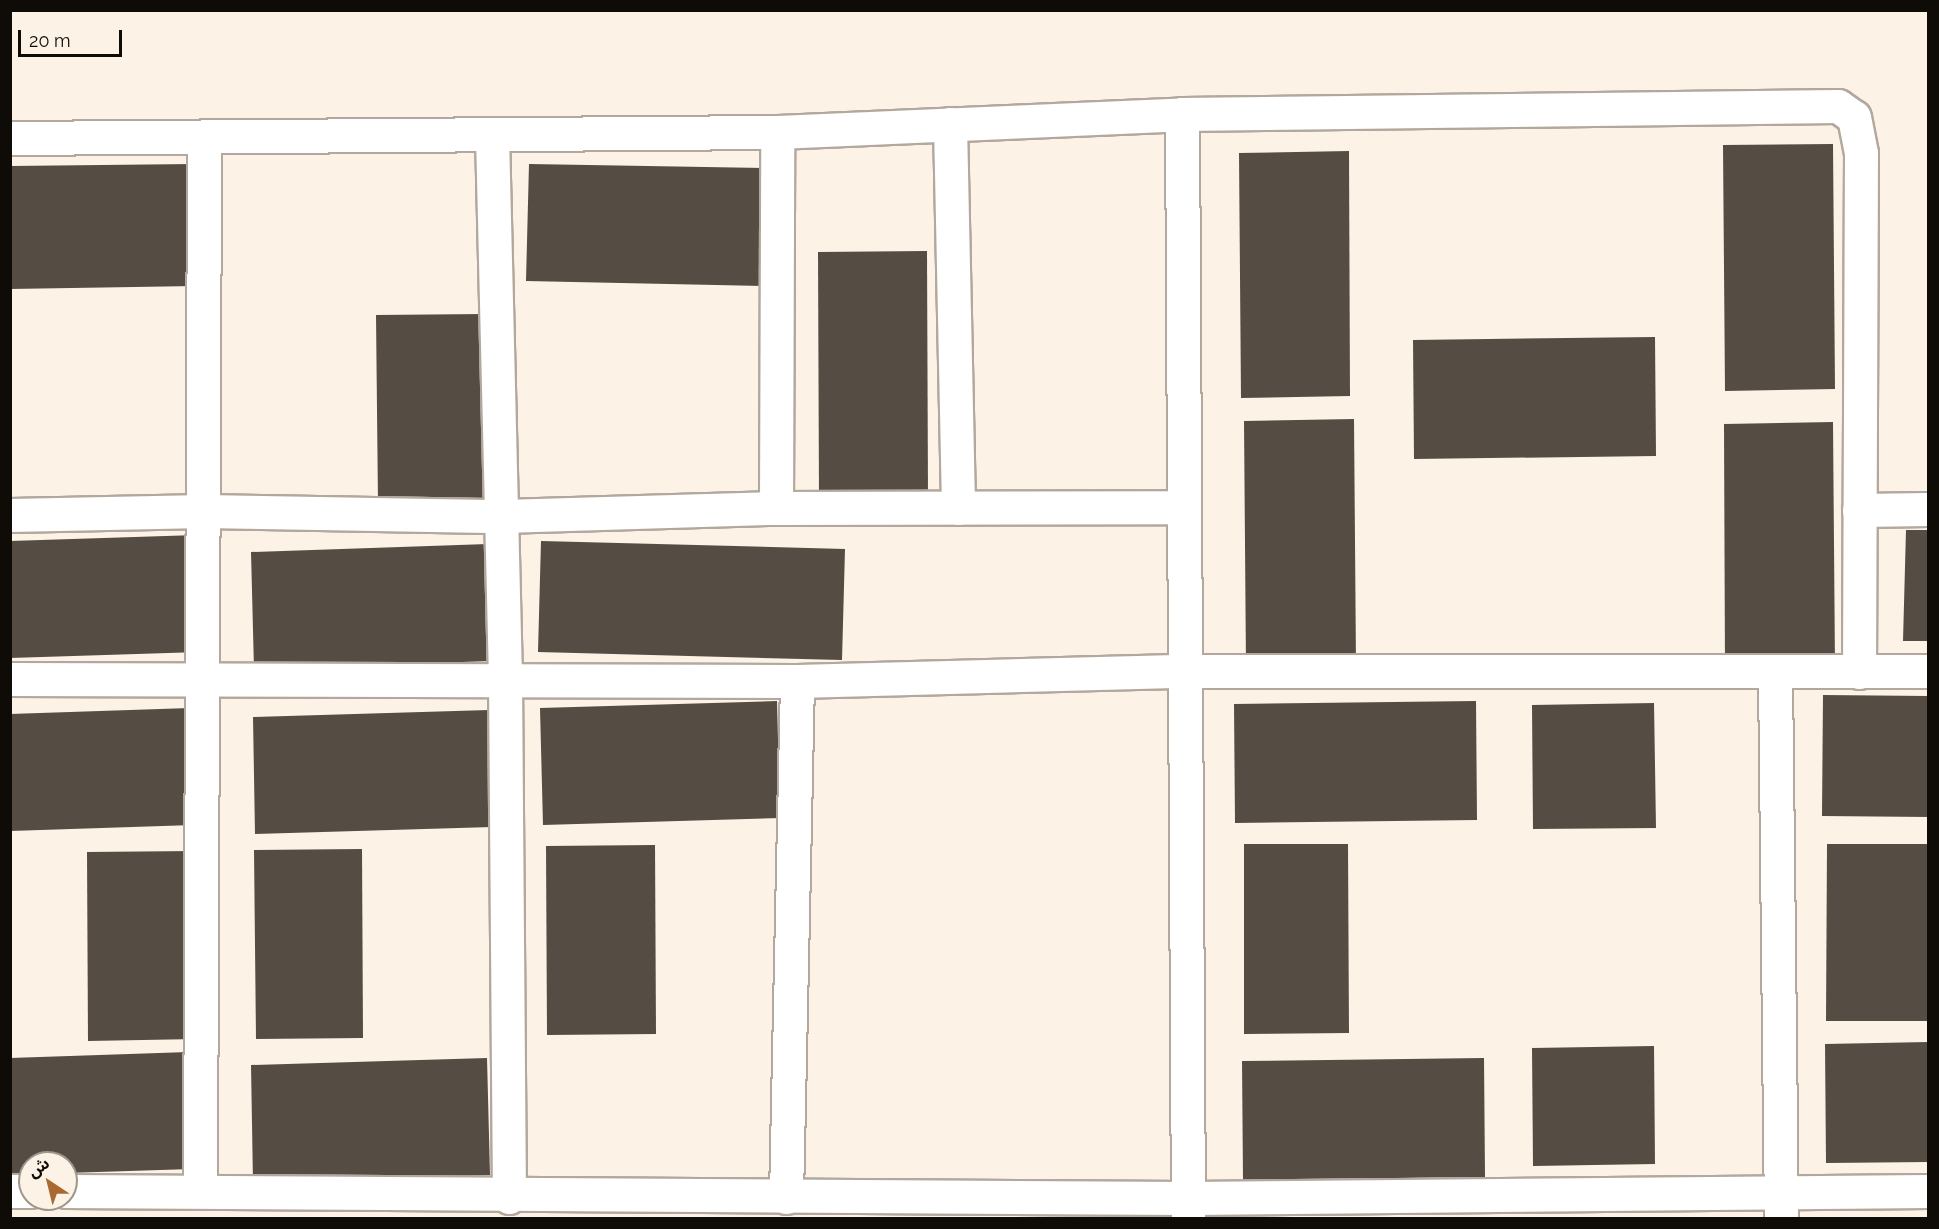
<!DOCTYPE html>
<html>
<head>
<meta charset="utf-8">
<style>
  body { margin:0 }
  #map { position:relative; width:1939px; height:1229px; overflow:hidden; background:#fcf2e5; font-family:Raleway,"Noto Sans Arabic",sans-serif }
  div>[style] { position:absolute }
  .building>* { inset:0; background:#554d43 }
  .roads { filter:drop-shadow(2px 0 #b2a89d) drop-shadow(-2px 0 #b2a89d) drop-shadow(0 2px #b2a89d) drop-shadow(0 -2px #b2a89d) }
  .street>* { height:33px; margin:-16.5px; padding:0 16.5px; transform-origin:16.5px; border-radius:16.5px; background:#fff }
  span { translate:-50% -50%; white-space:nowrap; text-align:center; line-height:1.15; -webkit-text-stroke:6px #fcf2e5; paint-order:stroke }
  .frame { position:absolute; inset:0; border:12px solid #0f0c08; pointer-events:none }
  .north { position:absolute; left:18px; top:1151px; width:60px; height:60px; box-sizing:border-box; background:#fcf2e5; border:2px solid #9d968d; border-radius:50%; rotate:325deg; font-size:16px; font-weight:700; line-height:24px; text-align:center; color:#0f0c08 }
  .north::after { content:''; display:block; margin:auto; width:21px; height:27px; background:#a96a31; clip-path:polygon(50% 0,100% 100%,50% 72%,0 100%) }
  .scale { position:absolute; left:18px; top:30px; width:104px; height:27px; box-sizing:border-box; border:3px solid #0f0c08; border-top:0; padding-left:8px; font-size:18px; line-height:21px; white-space:nowrap; color:#0f0c08; -webkit-text-stroke:4px #fcf2e5; paint-order:stroke }
</style>
</head>
<body>
<div id="map">
  <div class="building">
    <div style="clip-path:polygon(1833px 144px,1835px 389px,1725px 391px,1723px 145px)"></div>
    <div style="clip-path:polygon(1349px 151px,1350px 396px,1241px 398px,1239px 153px)"></div>
    <div style="clip-path:polygon(194px 164px,195px 286px,10px 289px,10px 166px)"></div>
    <div style="clip-path:polygon(529px 164px,766px 168px,763px 286px,526px 281px)"></div>
    <div style="clip-path:polygon(927px 251px,928px 496px,819px 497px,818px 252px)"></div>
    <div style="clip-path:polygon(484px 314px,485px 503px,378px 504px,376px 315px)"></div>
    <div style="clip-path:polygon(1655px 337px,1656px 456px,1414px 459px,1413px 340px)"></div>
    <div style="clip-path:polygon(1354px 419px,1356px 665px,1246px 667px,1244px 421px)"></div>
    <div style="clip-path:polygon(1833px 422px,1835px 667px,1725px 669px,1724px 424px)"></div>
    <div style="clip-path:polygon(1906px 530px,1928px 530px,1928px 641px,1903px 641px)"></div>
    <div style="clip-path:polygon(197px 535px,200px 652px,10px 658px,10px 541px)"></div>
    <div style="clip-path:polygon(541px 541px,845px 549px,842px 660px,538px 652px)"></div>
    <div style="clip-path:polygon(488px 544px,492px 661px,254px 669px,251px 552px)"></div>
    <div style="clip-path:polygon(1823px 695px,1928px 696px,1928px 817px,1822px 816px)"></div>
    <div style="clip-path:polygon(777px 701px,780px 818px,543px 825px,540px 708px)"></div>
    <div style="clip-path:polygon(1476px 701px,1477px 820px,1235px 823px,1234px 704px)"></div>
    <div style="clip-path:polygon(1654px 703px,1656px 828px,1533px 829px,1532px 705px)"></div>
    <div style="clip-path:polygon(190px 708px,193px 825px,10px 831px,10px 714px)"></div>
    <div style="clip-path:polygon(489px 710px,492px 827px,255px 834px,253px 717px)"></div>
    <div style="clip-path:polygon(1244px 844px,1348px 844px,1349px 1033px,1244px 1034px)"></div>
    <div style="clip-path:polygon(1827px 844px,1928px 844px,1928px 1021px,1826px 1021px)"></div>
    <div style="clip-path:polygon(655px 845px,656px 1034px,547px 1035px,546px 846px)"></div>
    <div style="clip-path:polygon(362px 849px,363px 1038px,256px 1039px,254px 850px)"></div>
    <div style="clip-path:polygon(195px 851px,197px 1039px,88px 1041px,87px 852px)"></div>
    <div style="clip-path:polygon(1928px 1042px,1928px 1162px,1826px 1163px,1825px 1044px)"></div>
    <div style="clip-path:polygon(1654px 1046px,1655px 1164px,1533px 1166px,1532px 1048px)"></div>
    <div style="clip-path:polygon(189px 1052px,192px 1169px,66px 1173px,66px 1163px,30px 1163px,30px 1174px,10px 1175px,10px 1058px)"></div>
    <div style="clip-path:polygon(487px 1058px,490px 1175px,253px 1183px,251px 1065px)"></div>
    <div style="clip-path:polygon(1484px 1058px,1485px 1177px,1243px 1180px,1242px 1061px)"></div>
  </div>
  <div class="roads">
    <div class="street">
      <div style="left:1182px;top:114px;width:1104px;rotate:89.69deg"></div>
      <div style="left:950px;top:124px;width:384px;rotate:88.8deg"></div>
      <div style="left:492px;top:135px;width:544px;rotate:88.63deg"></div>
      <div style="left:505px;top:679px;width:518px;rotate:89.56deg"></div>
      <div style="left:10px;top:138px;width:767px;rotate:-0.45deg"></div>
      <div style="left:777px;top:132px;width:405px;rotate:-2.5deg"></div>
      <div style="left:1182px;top:114px;width:656px;rotate:-0.7deg"></div>
      <div style="left:1838px;top:106px;width:19px;rotate:35deg"></div>
      <div style="left:1854px;top:117px;width:37px;rotate:79deg"></div>
      <div style="left:1861px;top:153px;width:519px;rotate:90.22deg"></div>
      <div style="left:776px;top:508px;width:376px;rotate:-89.8deg"></div>
      <div style="left:1859px;top:510px;width:69px;rotate:-0.8deg"></div>
      <div style="left:10px;top:515px;width:194px;rotate:-1.2deg"></div>
      <div style="left:204px;top:511px;width:298px;rotate:1deg"></div>
      <div style="left:502px;top:516px;width:274px;rotate:-1.7deg"></div>
      <div style="left:776px;top:508px;width:405px;rotate:-0.1deg"></div>
      <div style="left:1775px;top:673px;width:545px;rotate:89.37deg"></div>
      <div style="left:10px;top:679px;width:787px;rotate:0.15deg"></div>
      <div style="left:797px;top:681px;width:388px;rotate:-1.5deg"></div>
      <div style="left:1185px;top:671px;width:743px"></div>
      <div style="left:10px;top:1191px;width:20px"></div>
      <div style="left:66px;top:1191px;width:1122px;rotate:0.36deg"></div>
      <div style="left:1188px;top:1198px;width:740px;rotate:-0.54deg"></div>
      <div style="left:200px;top:1191px;width:1052px;rotate:-89.78deg"></div>
      <div style="left:786px;top:1197px;width:516px;rotate:-88.78deg"></div>
    </div>
  </div>
  <div class="frame"></div>
  <div class="north">ش</div>
  <div class="scale">20 m</div>
</div>
</body>
</html>
